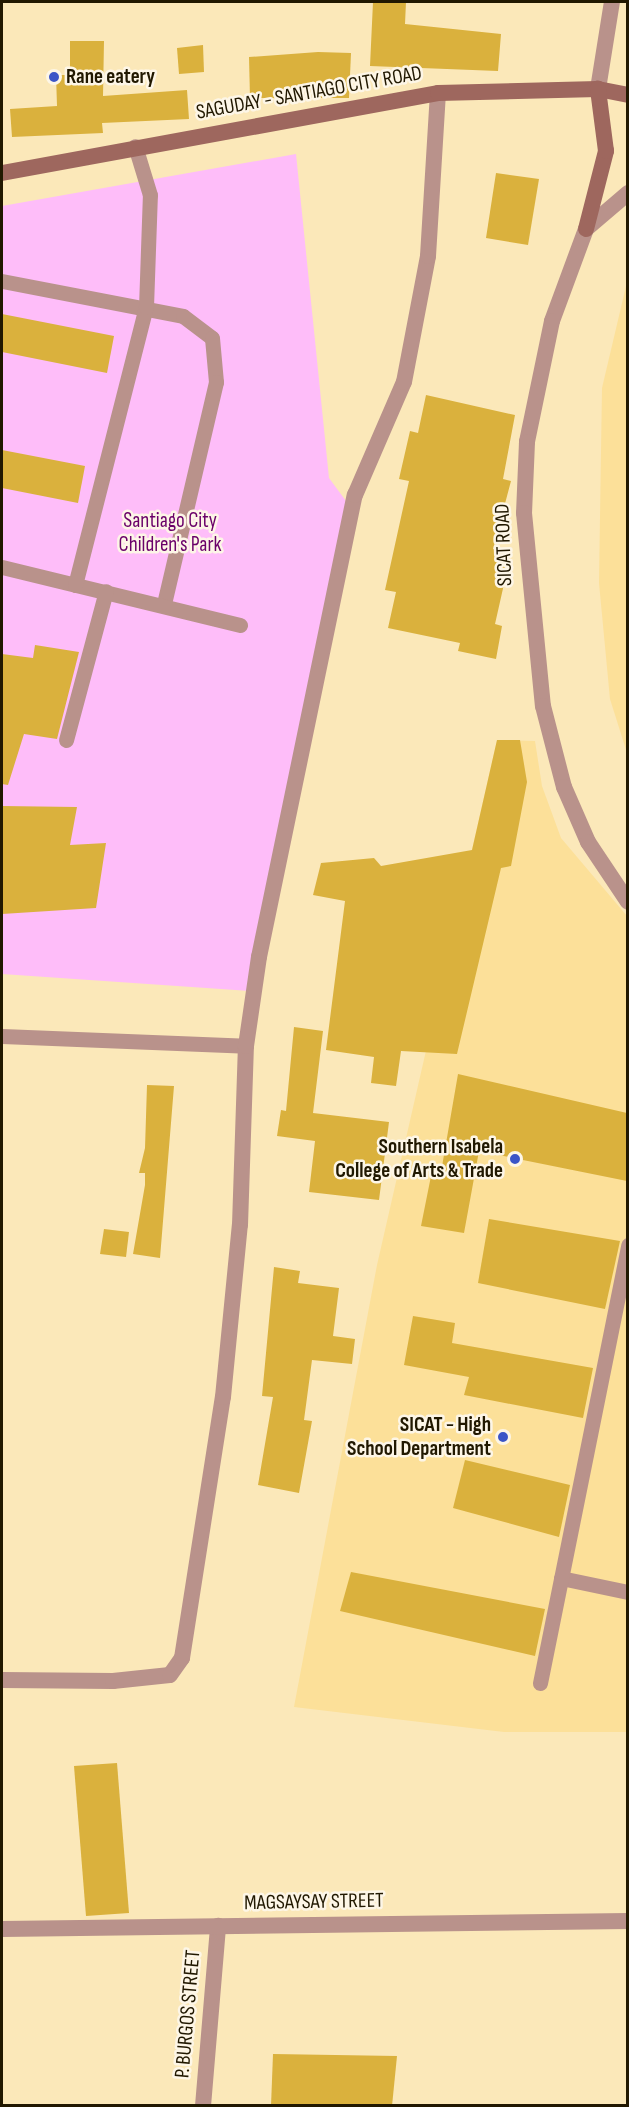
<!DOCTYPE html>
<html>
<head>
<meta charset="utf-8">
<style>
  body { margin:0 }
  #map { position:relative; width:629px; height:2107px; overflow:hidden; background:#fbe8b9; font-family:"Sofia Sans Condensed",sans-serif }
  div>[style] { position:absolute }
  .built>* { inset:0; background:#fce099 }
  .green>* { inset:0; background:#febdf9 }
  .building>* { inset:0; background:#dab13d }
  .service>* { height:15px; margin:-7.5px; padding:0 7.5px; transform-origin:7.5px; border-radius:7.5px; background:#b9928b }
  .minor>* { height:16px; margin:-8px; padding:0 8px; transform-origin:8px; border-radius:8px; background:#b9928b }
  .tertiary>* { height:16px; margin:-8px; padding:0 8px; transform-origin:8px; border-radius:8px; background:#b9928b }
  .secondary>* { height:16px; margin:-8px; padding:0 8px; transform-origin:8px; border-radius:8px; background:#9e675e }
  .dots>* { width:16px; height:16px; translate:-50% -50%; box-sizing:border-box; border:3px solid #fdf6e7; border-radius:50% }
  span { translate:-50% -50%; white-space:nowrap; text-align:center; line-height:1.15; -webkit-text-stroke:5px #fdf6e7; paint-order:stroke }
  .poi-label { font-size:21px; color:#211800; font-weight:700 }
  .left { translate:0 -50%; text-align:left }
  .right { translate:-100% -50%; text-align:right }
  .street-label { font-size:21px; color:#211800 }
  .park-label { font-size:21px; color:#6a0169 }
  .frame { position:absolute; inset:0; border:3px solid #211800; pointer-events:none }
</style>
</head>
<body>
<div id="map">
  <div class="built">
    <div style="clip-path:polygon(627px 282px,628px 282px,627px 753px,610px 699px,599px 583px,602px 388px)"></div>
    <div style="clip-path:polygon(497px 740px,535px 741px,542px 786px,561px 838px,627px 916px,627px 1732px,504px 1732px,294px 1707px,377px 1265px)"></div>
  </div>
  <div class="green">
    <div style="clip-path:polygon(296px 154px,329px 478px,346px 501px,250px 991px,2px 974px,2px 206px)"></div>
  </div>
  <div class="building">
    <div style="clip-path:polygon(373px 2px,406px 2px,405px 24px,501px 34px,498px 71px,370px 66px)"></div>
    <div style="clip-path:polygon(70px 41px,104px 41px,103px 96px,187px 90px,189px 119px,102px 123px,103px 133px,12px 137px,10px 109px,57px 106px,56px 75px,70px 75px)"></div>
    <div style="clip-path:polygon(203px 45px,204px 72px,179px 74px,177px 48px)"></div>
    <div style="clip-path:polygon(318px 52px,351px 53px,349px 98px,250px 98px,249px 57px)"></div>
    <div style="clip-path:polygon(496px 173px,539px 179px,528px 245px,486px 238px)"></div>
    <div style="clip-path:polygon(2px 314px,114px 336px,107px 373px,2px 352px)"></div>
    <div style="clip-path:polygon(426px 395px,515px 415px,503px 479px,511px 481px,493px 549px,511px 553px,495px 624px,502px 626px,496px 659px,458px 651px,460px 643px,388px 628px,396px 592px,385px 590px,409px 481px,399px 479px,410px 431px,418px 433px)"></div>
    <div style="clip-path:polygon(2px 450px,85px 466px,78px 503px,2px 488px)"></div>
    <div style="clip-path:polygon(35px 645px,79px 652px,57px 739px,24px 734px,8px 785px,2px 784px,2px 654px,33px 658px)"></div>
    <div style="clip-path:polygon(497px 740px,520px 740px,527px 782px,511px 866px,501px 868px,457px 1054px,401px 1051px,396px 1086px,371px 1083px,374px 1057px,326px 1050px,345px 901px,313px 895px,321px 863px,374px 858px,381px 866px,472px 850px)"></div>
    <div style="clip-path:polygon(2px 806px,77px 807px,70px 845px,106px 843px,96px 908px,2px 914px)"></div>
    <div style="clip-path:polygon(294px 1027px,323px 1031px,313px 1113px,389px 1122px,379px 1200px,309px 1192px,315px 1141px,277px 1136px,281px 1110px,286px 1111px)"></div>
    <div style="clip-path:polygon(458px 1074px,627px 1113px,627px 1181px,479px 1151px,464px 1233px,421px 1226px,431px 1176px,440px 1178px)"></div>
    <div style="clip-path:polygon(147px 1085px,174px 1086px,160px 1258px,133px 1254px,145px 1185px,145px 1173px,139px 1173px,145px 1148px)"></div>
    <div style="clip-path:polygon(489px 1219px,620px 1241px,605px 1309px,478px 1283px)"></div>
    <div style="clip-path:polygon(104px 1229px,129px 1232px,126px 1257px,100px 1254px)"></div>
    <div style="clip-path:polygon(274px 1267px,300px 1271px,298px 1283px,339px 1288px,333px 1336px,355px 1339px,352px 1364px,312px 1360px,304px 1420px,312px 1421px,299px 1493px,258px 1485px,273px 1397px,262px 1396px)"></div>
    <div style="clip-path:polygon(413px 1316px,455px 1323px,452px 1343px,593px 1368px,583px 1418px,464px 1395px,469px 1377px,404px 1365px)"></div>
    <div style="clip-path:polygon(465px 1460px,570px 1485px,559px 1537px,453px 1508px)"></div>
    <div style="clip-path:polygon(351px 1572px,545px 1609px,535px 1656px,340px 1611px)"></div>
    <div style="clip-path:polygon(117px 1763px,129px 1913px,86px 1916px,74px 1766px)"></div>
    <div style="clip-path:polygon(273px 2054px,397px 2056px,392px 2106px,271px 2106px)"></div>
  </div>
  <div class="service">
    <div style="left:2px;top:281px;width:184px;rotate:10.9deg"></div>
    <div style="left:183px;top:316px;width:36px;rotate:37deg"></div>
    <div style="left:212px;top:338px;width:44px;rotate:84.8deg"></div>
    <div style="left:216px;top:382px;width:228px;rotate:103.2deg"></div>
    <div style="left:2px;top:567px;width:245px;rotate:13.7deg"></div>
    <div style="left:75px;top:585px;width:287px;rotate:-75.7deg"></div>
    <div style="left:146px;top:307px;width:112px;rotate:-88deg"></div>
    <div style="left:150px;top:195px;width:51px;rotate:-107deg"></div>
    <div style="left:66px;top:740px;width:154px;rotate:-75deg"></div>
    <div style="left:2px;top:1036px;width:244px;rotate:2.3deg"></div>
    <div style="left:561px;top:1578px;width:68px;rotate:11.8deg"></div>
    <div style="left:540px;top:1683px;width:447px;rotate:-78.6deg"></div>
  </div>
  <div class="minor">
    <div style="left:598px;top:89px;width:88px;rotate:-80.9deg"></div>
    <div style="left:2px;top:1680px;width:111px;rotate:0.5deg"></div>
    <div style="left:113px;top:1681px;width:57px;rotate:-6deg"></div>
    <div style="left:170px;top:1675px;width:21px;rotate:-55deg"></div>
    <div style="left:182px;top:1658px;width:264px;rotate:-81.1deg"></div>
    <div style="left:223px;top:1397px;width:173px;rotate:-84.4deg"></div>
    <div style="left:240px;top:1225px;width:179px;rotate:-88.1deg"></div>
    <div style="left:246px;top:1046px;width:90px;rotate:-81.7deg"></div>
    <div style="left:259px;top:957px;width:472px;rotate:-78.3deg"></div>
    <div style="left:355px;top:495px;width:123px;rotate:-66.6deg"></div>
    <div style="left:404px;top:382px;width:128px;rotate:-79.2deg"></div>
    <div style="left:428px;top:256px;width:163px;rotate:-86.5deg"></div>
    <div style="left:203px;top:2106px;width:181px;rotate:-85.2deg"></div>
  </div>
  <div class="tertiary">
    <div style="left:628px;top:193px;width:55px;rotate:139.4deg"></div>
    <div style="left:586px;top:229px;width:98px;rotate:110.3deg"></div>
    <div style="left:552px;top:321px;width:124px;rotate:101.7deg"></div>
    <div style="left:527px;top:442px;width:71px;rotate:92.4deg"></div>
    <div style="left:524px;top:513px;width:194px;rotate:84.4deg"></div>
    <div style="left:543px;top:706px;width:84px;rotate:75.5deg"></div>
    <div style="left:564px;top:787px;width:60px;rotate:66.4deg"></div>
    <div style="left:588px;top:842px;width:72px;rotate:56.3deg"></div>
    <div style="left:2px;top:1929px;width:626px;rotate:-0.73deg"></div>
  </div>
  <div class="secondary">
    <div style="left:2px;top:173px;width:443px;rotate:-10.4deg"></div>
    <div style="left:438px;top:93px;width:160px;rotate:-1.4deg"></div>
    <div style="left:598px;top:89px;width:31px;rotate:11deg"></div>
    <div style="left:586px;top:229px;width:81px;rotate:-75.6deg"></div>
    <div style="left:606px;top:151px;width:63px;rotate:-97.4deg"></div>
  </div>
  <div class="dots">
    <div style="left:54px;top:77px;background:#3b55c7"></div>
    <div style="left:515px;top:1159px;background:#3b55c7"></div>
    <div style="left:503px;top:1437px;background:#3b55c7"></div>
  </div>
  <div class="poi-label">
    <span class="left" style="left:66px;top:77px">Rane eatery</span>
    <span class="right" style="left:503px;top:1159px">Southern Isabela<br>College of Arts &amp; Trade</span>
    <span class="right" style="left:491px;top:1437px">SICAT - High<br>School Department</span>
  </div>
  <div class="street-label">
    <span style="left:309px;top:93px;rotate:-10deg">SAGUDAY - SANTIAGO CITY ROAD</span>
    <span style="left:504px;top:545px;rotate:-92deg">SICAT ROAD</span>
    <span style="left:314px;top:1902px;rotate:-1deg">MAGSAYSAY STREET</span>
    <span style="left:188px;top:2014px;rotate:-85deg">P. BURGOS STREET</span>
  </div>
  <div class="park-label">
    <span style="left:170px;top:533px">Santiago City<br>Children's Park</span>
  </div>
  <div class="frame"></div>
</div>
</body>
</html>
